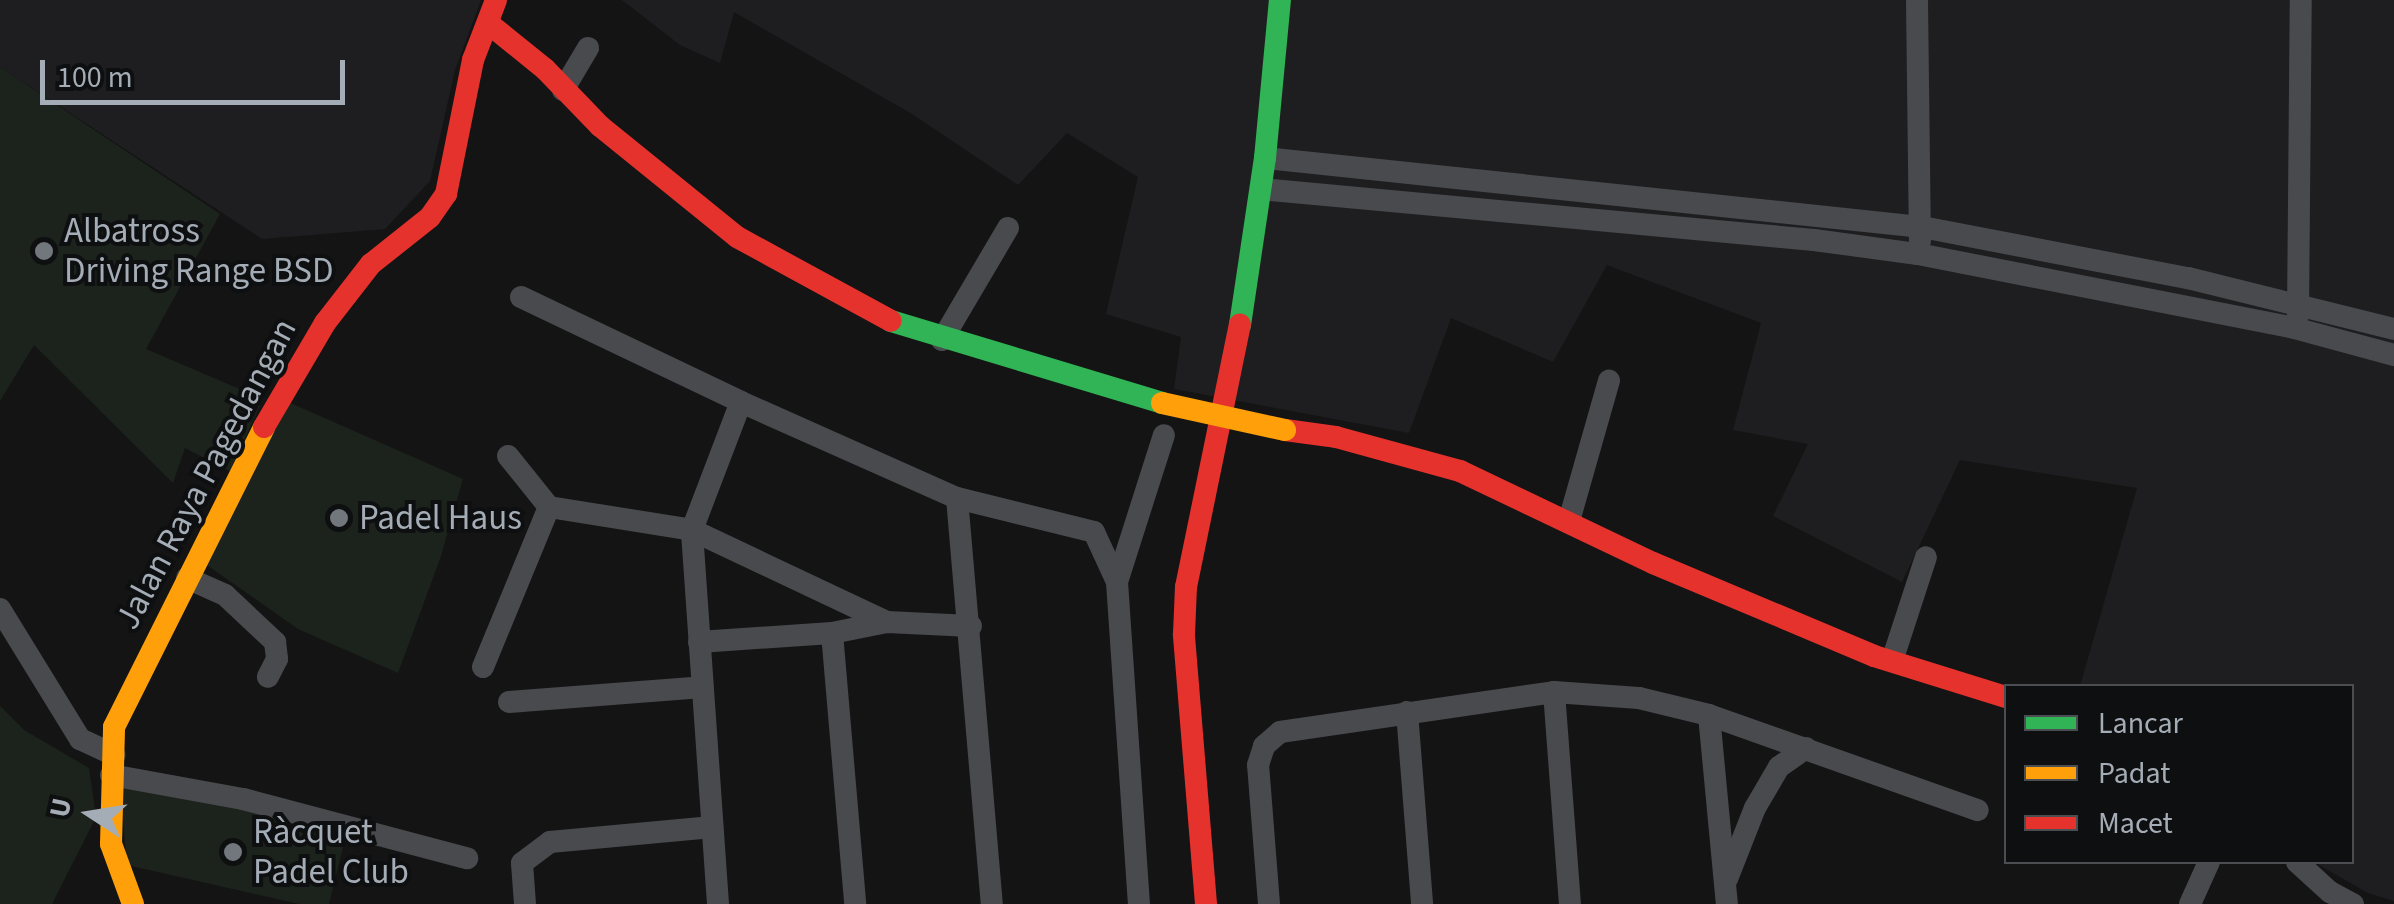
<!DOCTYPE html>
<html>
<head>
<meta charset="utf-8">
<style>
  body { margin:0 }
  #map { position:relative; width:2394px; height:904px; overflow:hidden; background:#141414; font-family:"Source Sans 3",sans-serif }
  div>[style] { position:absolute }
  .built>* { inset:0; background:#1e1e20 }
  .green>* { inset:0; background:#1c231c }
  .street>* { height:22px; margin:-11px; padding:0 11px; transform-origin:11px; border-radius:11px; background:#484a4d }
  .fast>* { height:22px; margin:-11px; padding:0 11px; transform-origin:11px; border-radius:11px; background:#30b455 }
  .slow>* { height:22px; margin:-11px; padding:0 11px; transform-origin:11px; border-radius:11px; background:#ff9f0a }
  .jam>* { height:22px; margin:-11px; padding:0 11px; transform-origin:11px; border-radius:11px; background:#e5322d }
  .slow-bridge>* { height:22px; margin:-11px; padding:0 11px; transform-origin:11px; border-radius:11px; background:#ff9f0a }
  .dots>* { width:28px; height:28px; translate:-50% -50%; box-sizing:border-box; border:5px solid #0e0f10; border-radius:50% }
  span { translate:-50% -50%; white-space:nowrap; text-align:center; line-height:1.15; -webkit-text-stroke:8px #0e0f10; paint-order:stroke }
  .poi-label { font-size:35px; color:#a4acb6 }
  .left { translate:0 -50%; text-align:left }
  .street-label { font-size:35px; color:#a4acb6 }
  .legend { position:absolute; left:2004px; top:684px; width:350px; height:180px; box-sizing:border-box; background:#0e0f10; border:2px solid #4a4e52; margin:0; padding:12px 18px; list-style:none; font-size:30px; color:#a4acb6 }
  .legend li { display:flex; align-items:center; gap:20px; height:50px }
  .legend b { width:50px; border:2px solid #4a4e52 }
  .north { position:absolute; left:40px; top:764px; width:100px; height:100px; -webkit-text-stroke:8px #0e0f10; paint-order:stroke; rotate:282deg; font-size:28px; font-weight:700; line-height:40px; text-align:center; color:#a4acb6 }
  .north::after { content:''; display:block; margin:auto; width:35px; height:45px; background:#a4acb6; clip-path:polygon(50% 0,100% 100%,50% 72%,0 100%) }
  .scale { position:absolute; left:40px; top:60px; width:305px; height:45px; box-sizing:border-box; border:5px solid #a4acb6; border-top:0; padding-left:12px; font-size:30px; line-height:35px; white-space:nowrap; color:#a4acb6; -webkit-text-stroke:8px #0e0f10; paint-order:stroke }
</style>
</head>
<body>
<div id="map">
  <div class="built">
    <div style="clip-path:polygon(0 0,481px 0,455px 70px,430px 181px,385px 229px,262px 239px,0 67px)"></div>
    <div style="clip-path:polygon(622px 0,2394px 0,2394px 901px,2368px 893px,2314px 862px,2352px 862px,2352px 686px,2080px 686px,2137px 488px,1960px 460px,1902px 582px,1773px 516px,1808px 444px,1733px 430px,1761px 323px,1607px 265px,1553px 362px,1451px 318px,1409px 433px,1174px 389px,1181px 337px,1106px 314px,1138px 177px,1067px 133px,1018px 185px,912px 114px,734px 12px,720px 63px,680px 45px)"></div>
  </div>
  <div class="green">
    <div style="clip-path:polygon(0 67px,220px 214px,146px 349px,263px 399px,230px 471px,185px 448px,173px 483px,34px 345px,0 401px)"></div>
    <div style="clip-path:polygon(286px 401px,463px 479px,441px 556px,398px 673px,298px 629px,204px 563px)"></div>
    <div style="clip-path:polygon(0 706px,24px 730px,89px 768px,96px 817px,52px 904px,0 904px)"></div>
    <div style="clip-path:polygon(120px 785px,347px 830px,329px 904px,299px 904px,127px 865px)"></div>
  </div>
  <div class="street">
    <div style="left:1917px;top:0;width:241px;rotate:89.3deg"></div>
    <div style="left:563px;top:90px;width:49px;rotate:-59.2deg"></div>
    <div style="left:1265px;top:158px;width:661px;rotate:6deg"></div>
    <div style="left:1922px;top:227px;width:271px;rotate:10.9deg"></div>
    <div style="left:2188px;top:278px;width:212px;rotate:13.9deg"></div>
    <div style="left:1261px;top:189px;width:555px;rotate:5.27deg"></div>
    <div style="left:1814px;top:240px;width:105px;rotate:7.7deg"></div>
    <div style="left:1918px;top:254px;width:383px;rotate:11.1deg"></div>
    <div style="left:2294px;top:328px;width:104px;rotate:15.1deg"></div>
    <div style="left:521px;top:297px;width:244px;rotate:25.5deg"></div>
    <div style="left:741px;top:402px;width:236px;rotate:24deg"></div>
    <div style="left:957px;top:498px;width:141px;rotate:13.9deg"></div>
    <div style="left:1094px;top:532px;width:55px;rotate:65.3deg"></div>
    <div style="left:1117px;top:582px;width:323px;rotate:86.1deg"></div>
    <div style="left:2298px;top:315px;width:315px;rotate:-89.5deg"></div>
    <div style="left:942px;top:340px;width:130px;rotate:-59.5deg"></div>
    <div style="left:508px;top:456px;width:65px;rotate:51.2deg"></div>
    <div style="left:549px;top:507px;width:145px;rotate:9.1deg"></div>
    <div style="left:692px;top:530px;width:216px;rotate:25.3deg"></div>
    <div style="left:957px;top:498px;width:408px;rotate:85.1deg"></div>
    <div style="left:1569px;top:521px;width:146px;rotate:-74.1deg"></div>
    <div style="left:187px;top:578px;width:42px;rotate:24.1deg"></div>
    <div style="left:225px;top:595px;width:69px;rotate:43.2deg"></div>
    <div style="left:275px;top:642px;width:17px;rotate:83deg"></div>
    <div style="left:277px;top:659px;width:20px;rotate:117deg"></div>
    <div style="left:1117px;top:582px;width:154px;rotate:-72.3deg"></div>
    <div style="left:0;top:609px;width:153px;rotate:58.4deg"></div>
    <div style="left:80px;top:739px;width:38px;rotate:25deg"></div>
    <div style="left:832px;top:633px;width:272px;rotate:85.1deg"></div>
    <div style="left:699px;top:642px;width:133px;rotate:-3.9deg"></div>
    <div style="left:832px;top:633px;width:56px;rotate:-11.3deg"></div>
    <div style="left:887px;top:622px;width:84px;rotate:2.7deg"></div>
    <div style="left:1892px;top:661px;width:109px;rotate:-71.9deg"></div>
    <div style="left:483px;top:667px;width:173px;rotate:-67.6deg"></div>
    <div style="left:1554px;top:692px;width:213px;rotate:85.7deg"></div>
    <div style="left:509px;top:702px;width:194px;rotate:-4.4deg"></div>
    <div style="left:1407px;top:712px;width:193px;rotate:85.5deg"></div>
    <div style="left:1709px;top:715px;width:190px;rotate:84.6deg"></div>
    <div style="left:111px;top:775px;width:134px;rotate:10.3deg"></div>
    <div style="left:243px;top:799px;width:232px;rotate:14.8deg"></div>
    <div style="left:2297px;top:862px;width:45px;rotate:42.3deg"></div>
    <div style="left:2330px;top:892px;width:26px;rotate:28deg"></div>
    <div style="left:1727px;top:879px;width:76px;rotate:-68.5deg"></div>
    <div style="left:1755px;top:808px;width:48px;rotate:-59.7deg"></div>
    <div style="left:1779px;top:767px;width:33px;rotate:-35deg"></div>
    <div style="left:525px;top:904px;width:41px;rotate:-94.2deg"></div>
    <div style="left:522px;top:863px;width:35px;rotate:-37deg"></div>
    <div style="left:550px;top:842px;width:163px;rotate:-5.3deg"></div>
    <div style="left:718px;top:904px;width:375px;rotate:-94deg"></div>
    <div style="left:692px;top:530px;width:137px;rotate:-69.1deg"></div>
    <div style="left:1269px;top:904px;width:139px;rotate:-94.5deg"></div>
    <div style="left:1258px;top:765px;width:20px;rotate:-72deg"></div>
    <div style="left:1264px;top:746px;width:21px;rotate:-41deg"></div>
    <div style="left:1280px;top:732px;width:277px;rotate:-8.3deg"></div>
    <div style="left:1554px;top:692px;width:85px;rotate:4deg"></div>
    <div style="left:1639px;top:698px;width:72px;rotate:13.7deg"></div>
    <div style="left:1709px;top:715px;width:285px;rotate:19.5deg"></div>
    <div style="left:2190px;top:904px;width:46px;rotate:-65.7deg"></div>
  </div>
  <div class="fast">
    <div style="left:891px;top:321px;width:283px;rotate:16.8deg"></div>
    <div style="left:1240px;top:325px;width:169px;rotate:-81.5deg"></div>
    <div style="left:1265px;top:158px;width:159px;rotate:-84.6deg"></div>
  </div>
  <div class="slow">
    <div style="left:133px;top:904px;width:64px;rotate:-110.1deg"></div>
    <div style="left:111px;top:844px;width:117px;rotate:-88.5deg"></div>
    <div style="left:114px;top:727px;width:335px;rotate:-63.4deg"></div>
  </div>
  <div class="jam">
    <div style="left:488px;top:23px;width:73px;rotate:38.9deg"></div>
    <div style="left:545px;top:69px;width:79px;rotate:46deg"></div>
    <div style="left:600px;top:126px;width:176px;rotate:39deg"></div>
    <div style="left:737px;top:237px;width:175px;rotate:28.6deg"></div>
    <div style="left:264px;top:427px;width:121px;rotate:-59.6deg"></div>
    <div style="left:325px;top:323px;width:75px;rotate:-52.1deg"></div>
    <div style="left:371px;top:264px;width:75px;rotate:-38.5deg"></div>
    <div style="left:430px;top:217px;width:28px;rotate:-55deg"></div>
    <div style="left:446px;top:194px;width:137px;rotate:-78.6deg"></div>
    <div style="left:473px;top:60px;width:64px;rotate:-69deg"></div>
    <div style="left:1285px;top:430px;width:51px;rotate:7.8deg"></div>
    <div style="left:1336px;top:437px;width:129px;rotate:15.3deg"></div>
    <div style="left:1460px;top:471px;width:214px;rotate:25.5deg"></div>
    <div style="left:1653px;top:563px;width:240px;rotate:22.8deg"></div>
    <div style="left:1874px;top:656px;width:138px;rotate:17.3deg"></div>
    <div style="left:1206px;top:904px;width:271px;rotate:-94.7deg"></div>
    <div style="left:1184px;top:634px;width:47px;rotate:-87.6deg"></div>
    <div style="left:1186px;top:587px;width:268px;rotate:-78.4deg"></div>
  </div>
  <div class="slow-bridge">
    <div style="left:1162px;top:403px;width:126px;rotate:12.4deg"></div>
  </div>
  <div class="dots">
    <div style="left:44px;top:251px;background:#72777d"></div>
    <div style="left:339px;top:518px;background:#72777d"></div>
    <div style="left:233px;top:852px;background:#72777d"></div>
  </div>
  <div class="poi-label">
    <span class="left" style="left:64px;top:251px">Albatross<br>Driving Range BSD</span>
    <span class="left" style="left:359px;top:518px">Padel Haus</span>
    <span class="left" style="left:253px;top:852px">Ràcquet<br>Padel Club</span>
  </div>
  <div class="street-label">
    <span style="left:206px;top:474px;rotate:-62deg">Jalan Raya Pagedangan</span>
  </div>
  <ul class="legend">
  <li><b style="height:12px;background:#30b455"></b>Lancar</li>
  <li><b style="height:12px;background:#ff9f0a"></b>Padat</li>
  <li><b style="height:12px;background:#e5322d"></b>Macet</li>
  </ul>
  <div class="north">U</div>
  <div class="scale">100 m</div>
</div>
</body>
</html>
